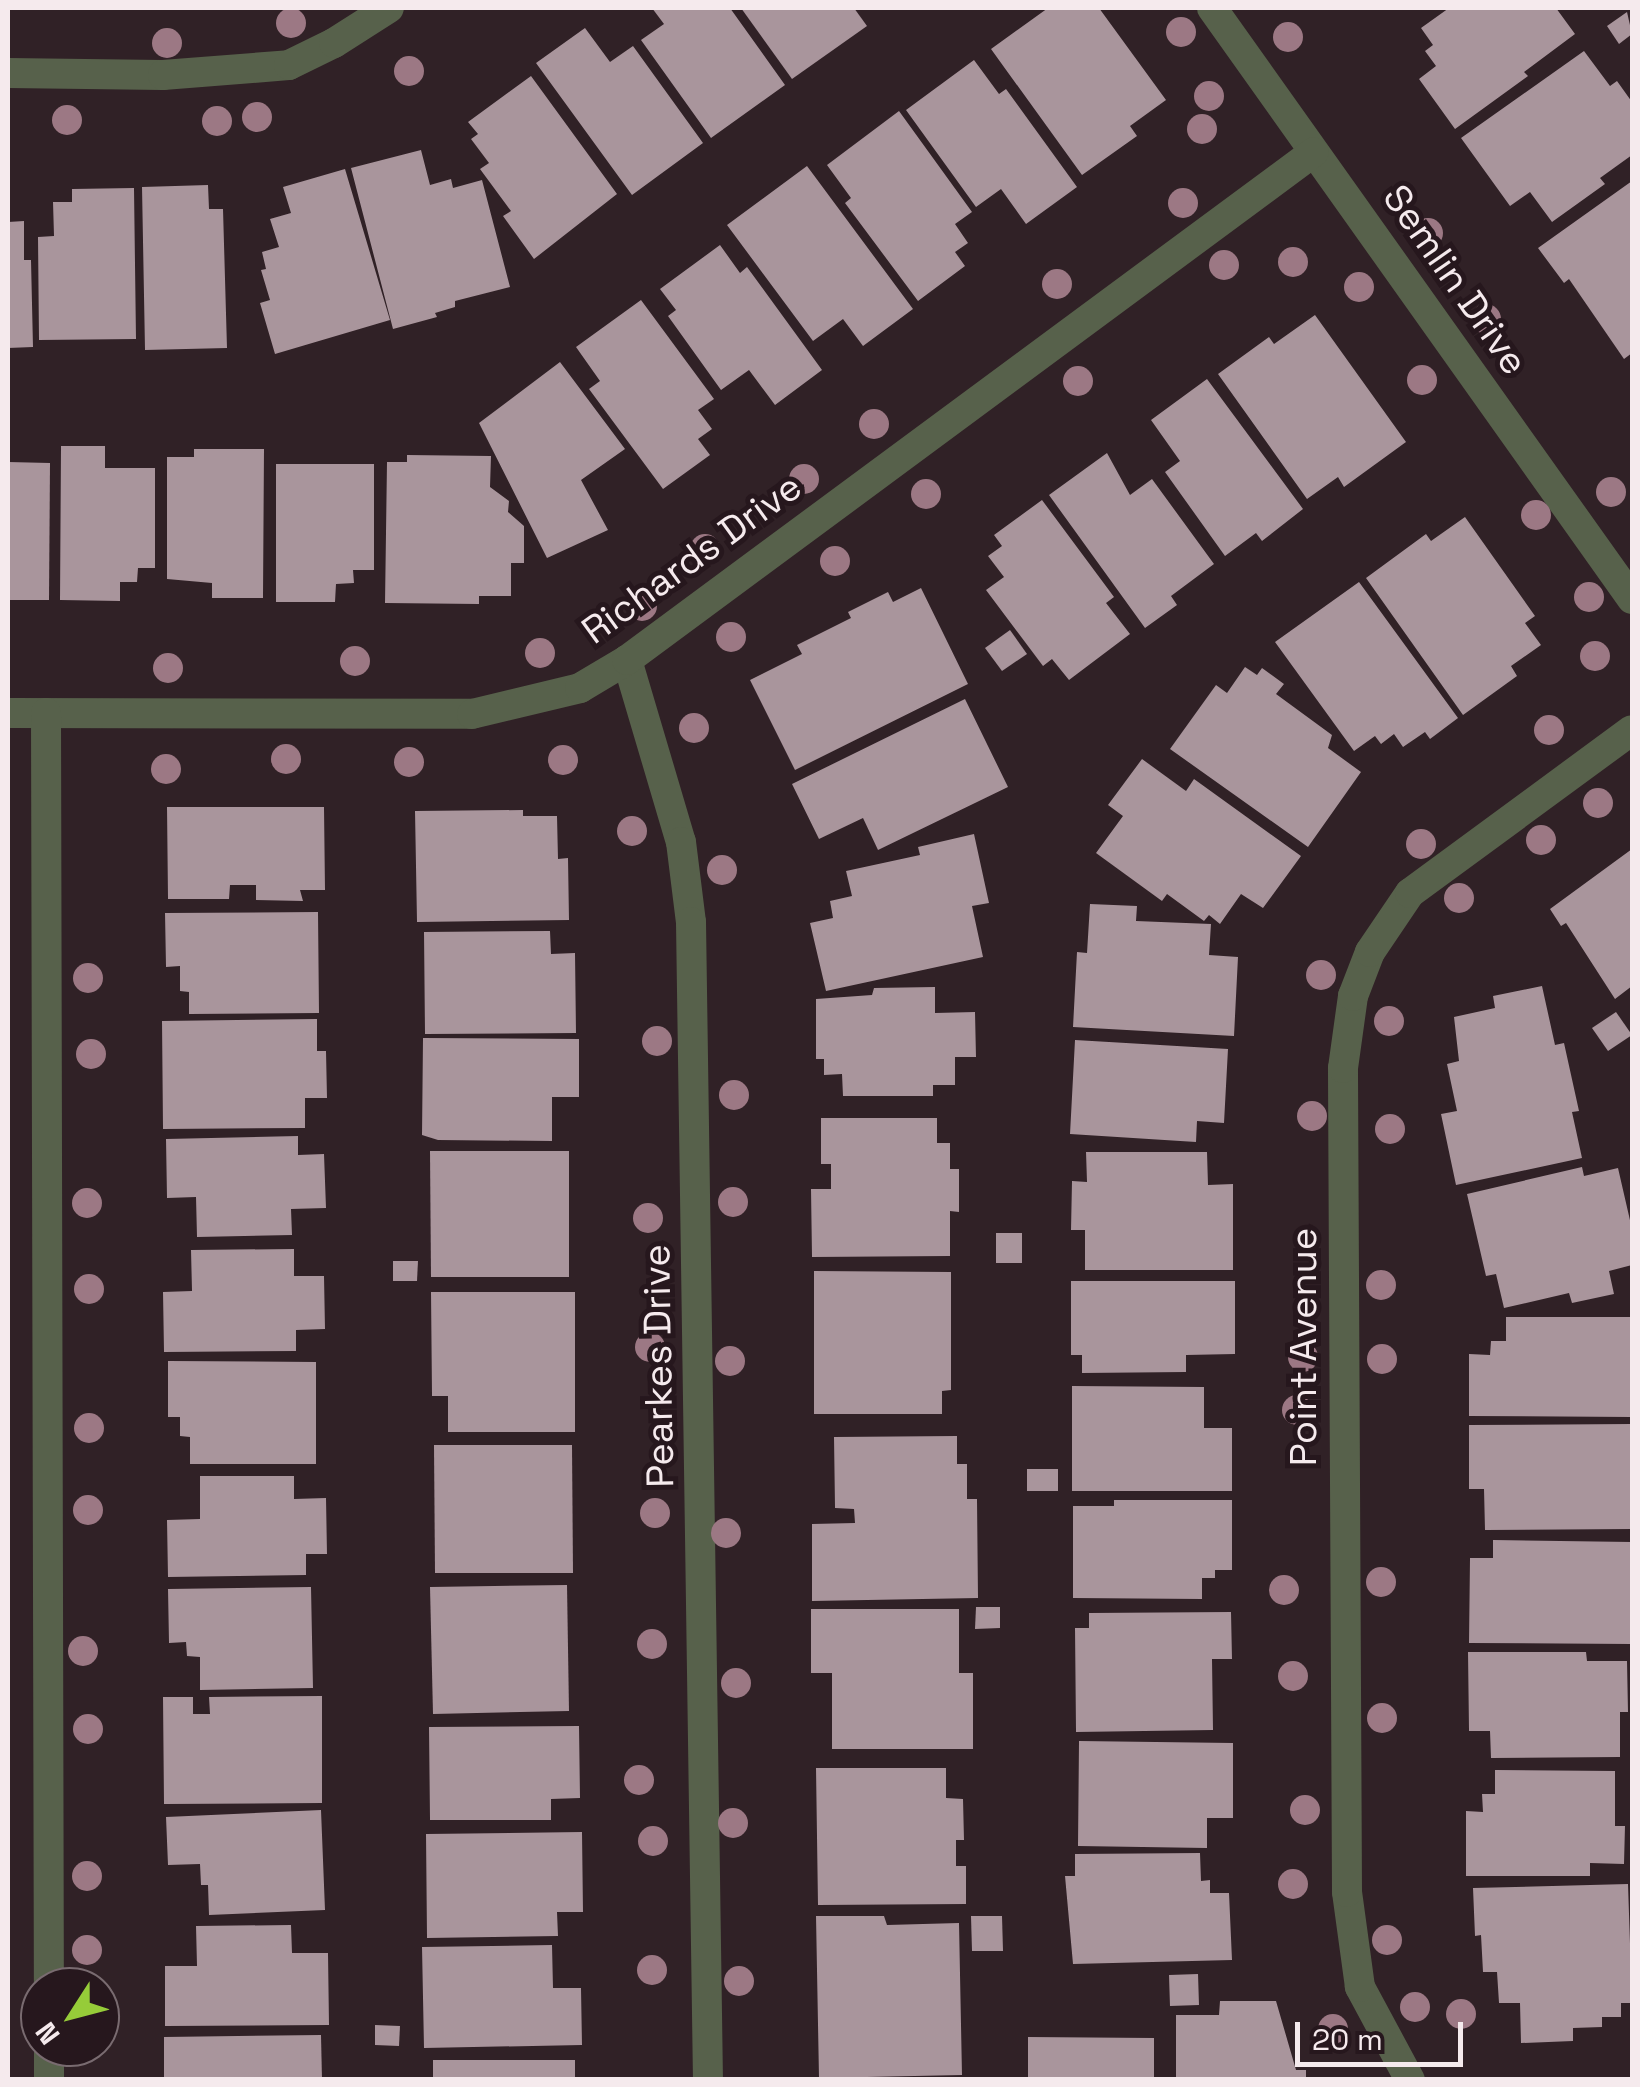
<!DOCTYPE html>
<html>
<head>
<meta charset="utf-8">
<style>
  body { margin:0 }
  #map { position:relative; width:1640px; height:2087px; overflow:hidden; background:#302126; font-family:"Space Grotesk",sans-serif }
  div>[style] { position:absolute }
  .building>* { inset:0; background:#a9959c }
  .minor>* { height:30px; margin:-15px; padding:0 15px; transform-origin:15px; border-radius:15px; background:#57614b }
  .trees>* { width:30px; height:30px; margin:-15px; border-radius:50%; background:#9c7884 }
  span { translate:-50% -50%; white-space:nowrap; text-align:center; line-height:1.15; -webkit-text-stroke:10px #26171d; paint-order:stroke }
  .street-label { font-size:38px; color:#f5eaed }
  .frame { position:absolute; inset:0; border:10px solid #f5eaed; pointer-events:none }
  .north { position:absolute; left:20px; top:1967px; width:100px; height:100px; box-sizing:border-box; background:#26171d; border:2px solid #796b70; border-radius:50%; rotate:234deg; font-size:28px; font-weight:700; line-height:40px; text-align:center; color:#f5eaed }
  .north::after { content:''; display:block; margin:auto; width:35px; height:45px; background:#96cc39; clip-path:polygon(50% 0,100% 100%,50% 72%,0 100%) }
  .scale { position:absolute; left:1295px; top:2022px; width:168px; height:45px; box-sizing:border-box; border:5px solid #f5eaed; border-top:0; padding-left:12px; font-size:30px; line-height:35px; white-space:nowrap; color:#f5eaed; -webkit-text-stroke:8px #26171d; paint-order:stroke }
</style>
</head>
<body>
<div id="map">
  <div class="building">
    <div style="clip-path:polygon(652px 8px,730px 8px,785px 85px,711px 138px,641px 40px,664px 24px)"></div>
    <div style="clip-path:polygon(741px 8px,854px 8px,867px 26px,792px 79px)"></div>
    <div style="clip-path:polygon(1048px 8px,1099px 8px,1166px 100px,1130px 126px,1137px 136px,1082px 175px,991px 49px)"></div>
    <div style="clip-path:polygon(1449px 8px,1556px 8px,1575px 34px,1524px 72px,1528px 76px,1455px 129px,1419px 79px,1436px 66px,1425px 51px,1433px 45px,1421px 28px)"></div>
    <div style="clip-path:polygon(1627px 12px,1632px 34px,1619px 44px,1607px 26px)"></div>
    <div style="clip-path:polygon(585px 28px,610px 62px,633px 46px,703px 143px,632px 195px,536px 63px)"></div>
    <div style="clip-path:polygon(1584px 51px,1610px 86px,1617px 81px,1632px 102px,1632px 155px,1600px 178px,1605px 184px,1552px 222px,1530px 192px,1510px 206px,1461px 138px)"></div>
    <div style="clip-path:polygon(974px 60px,999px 94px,1006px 89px,1077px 187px,1026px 224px,1001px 189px,976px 207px,906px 110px)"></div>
    <div style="clip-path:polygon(531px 76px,617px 194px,534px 259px,503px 216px,511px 211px,480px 169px,489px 163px,471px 139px,478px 134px,468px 122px)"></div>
    <div style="clip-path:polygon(899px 111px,972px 212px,955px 224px,968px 243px,955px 252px,965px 266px,918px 301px,845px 203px,851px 198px,827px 165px)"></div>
    <div style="clip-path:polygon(421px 150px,430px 185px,451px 179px,453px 188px,482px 180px,510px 287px,455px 301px,455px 307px,435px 313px,437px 317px,393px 329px,351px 168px)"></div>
    <div style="clip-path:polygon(807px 166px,913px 309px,863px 346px,843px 319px,813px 341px,727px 225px)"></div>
    <div style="clip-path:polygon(345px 169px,390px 320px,275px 354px,260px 303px,270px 300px,261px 270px,266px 269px,262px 252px,279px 247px,270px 219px,291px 213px,283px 187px)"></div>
    <div style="clip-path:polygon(1632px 181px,1632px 353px,1624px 359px,1569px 279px,1564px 283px,1538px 248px)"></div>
    <div style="clip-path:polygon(208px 185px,209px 209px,223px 209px,227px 348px,145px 350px,142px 187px)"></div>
    <div style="clip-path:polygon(134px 188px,136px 339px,39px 340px,38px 237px,54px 236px,53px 202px,72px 202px,72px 189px)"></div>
    <div style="clip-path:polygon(24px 221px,24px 260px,31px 260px,33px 347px,8px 348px,8px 222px)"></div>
    <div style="clip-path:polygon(720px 245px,740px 273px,747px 267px,822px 370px,775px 405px,749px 370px,721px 390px,668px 316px,676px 310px,660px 289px)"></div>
    <div style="clip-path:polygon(641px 300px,714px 399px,698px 410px,712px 429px,698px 439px,710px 455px,663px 489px,589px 389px,600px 381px,576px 347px)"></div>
    <div style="clip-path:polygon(1315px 315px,1406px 442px,1344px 487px,1338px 477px,1307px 499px,1218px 374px,1269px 337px,1274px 344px)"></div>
    <div style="clip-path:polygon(560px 362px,625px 449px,581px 480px,608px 530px,547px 558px,479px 423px)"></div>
    <div style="clip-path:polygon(1207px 379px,1303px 509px,1262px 541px,1256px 533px,1225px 556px,1165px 472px,1180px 461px,1151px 420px)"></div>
    <div style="clip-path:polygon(61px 446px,105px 446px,105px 468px,155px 468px,155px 568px,138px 568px,137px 582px,120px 582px,120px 601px,60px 600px)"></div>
    <div style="clip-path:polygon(194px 449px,264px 449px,263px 598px,212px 598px,212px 583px,167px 579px,167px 457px,194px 457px)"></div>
    <div style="clip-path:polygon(1107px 453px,1130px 495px,1152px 479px,1214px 564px,1171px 596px,1177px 605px,1145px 628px,1049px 495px)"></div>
    <div style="clip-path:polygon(407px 455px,491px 456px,490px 487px,509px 501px,508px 512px,524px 526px,524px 563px,511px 563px,511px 596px,479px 596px,479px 604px,385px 603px,387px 462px,407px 462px)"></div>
    <div style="clip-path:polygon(8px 462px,50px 463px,49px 600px,8px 600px)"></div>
    <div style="clip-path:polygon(276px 464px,374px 464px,374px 570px,353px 570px,354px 583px,336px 584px,335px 602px,276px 602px)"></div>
    <div style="clip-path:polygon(1042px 500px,1114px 597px,1106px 603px,1130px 634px,1069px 680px,1052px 659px,1043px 666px,986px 590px,1004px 577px,988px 556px,1002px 546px,994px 535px)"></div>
    <div style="clip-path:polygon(1465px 517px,1535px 616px,1525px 623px,1541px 645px,1511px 666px,1517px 676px,1463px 715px,1366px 578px,1426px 534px,1431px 541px)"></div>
    <div style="clip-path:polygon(1359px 582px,1458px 718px,1430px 739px,1425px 732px,1403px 747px,1394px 734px,1381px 744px,1375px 736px,1354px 751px,1275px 642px)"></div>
    <div style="clip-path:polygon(921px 588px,968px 684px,795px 770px,750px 680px,802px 654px,797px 645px,851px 618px,848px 612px,888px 592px,893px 602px)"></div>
    <div style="clip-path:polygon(1010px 630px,1027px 654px,1002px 671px,985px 648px)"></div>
    <div style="clip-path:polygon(1245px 667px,1257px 675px,1262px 668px,1284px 684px,1276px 694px,1332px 735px,1328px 748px,1361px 772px,1308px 847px,1170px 749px,1216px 685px,1227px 693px)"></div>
    <div style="clip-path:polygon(965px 699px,1008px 787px,878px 850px,863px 818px,819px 839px,792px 784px)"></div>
    <div style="clip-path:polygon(1142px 759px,1186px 791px,1194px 779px,1301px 856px,1263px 908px,1241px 894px,1220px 924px,1209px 915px,1204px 921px,1167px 894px,1162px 901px,1096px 853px,1123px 816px,1108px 805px)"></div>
    <div style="clip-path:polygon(167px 807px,324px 807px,325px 890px,300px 890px,303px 901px,256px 900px,256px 885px,230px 885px,229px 899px,168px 899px)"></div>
    <div style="clip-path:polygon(523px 810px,523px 816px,557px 816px,558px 859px,568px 858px,569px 920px,417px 922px,415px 811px)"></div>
    <div style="clip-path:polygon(974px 834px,989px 903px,972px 906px,983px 957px,826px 991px,810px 923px,833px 918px,830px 901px,852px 896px,846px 871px,920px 855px,918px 847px)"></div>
    <div style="clip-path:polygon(1632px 849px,1632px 986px,1615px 999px,1566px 923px,1561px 926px,1550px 909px)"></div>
    <div style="clip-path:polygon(1090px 904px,1137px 906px,1136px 921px,1211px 924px,1209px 955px,1238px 957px,1234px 1036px,1073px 1027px,1077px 952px,1087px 953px)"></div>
    <div style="clip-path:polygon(318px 912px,319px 1013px,189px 1014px,189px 992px,180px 991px,180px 966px,166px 967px,165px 913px)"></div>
    <div style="clip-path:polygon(550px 931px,551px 954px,575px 953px,576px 1033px,425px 1034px,424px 932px)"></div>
    <div style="clip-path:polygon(1542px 986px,1555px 1045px,1564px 1043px,1579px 1111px,1572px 1112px,1582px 1158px,1456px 1185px,1441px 1114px,1457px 1111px,1447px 1064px,1459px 1061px,1454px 1017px,1495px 1008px,1493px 996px)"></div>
    <div style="clip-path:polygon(935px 987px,935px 1013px,975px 1012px,976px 1057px,955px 1057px,955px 1085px,933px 1085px,933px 1096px,843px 1096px,842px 1074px,824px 1075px,824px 1059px,816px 1059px,816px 999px,872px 995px,874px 988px)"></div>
    <div style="clip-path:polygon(1616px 1012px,1632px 1035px,1608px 1051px,1592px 1028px)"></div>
    <div style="clip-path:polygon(317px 1019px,317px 1051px,326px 1051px,327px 1098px,305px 1098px,305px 1128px,163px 1129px,162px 1021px)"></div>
    <div style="clip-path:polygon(423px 1038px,579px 1039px,579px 1097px,552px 1097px,552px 1141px,438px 1140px,422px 1135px)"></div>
    <div style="clip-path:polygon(1075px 1040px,1228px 1049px,1224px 1123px,1197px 1121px,1196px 1142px,1070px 1134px)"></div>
    <div style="clip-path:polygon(821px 1118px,937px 1118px,937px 1143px,950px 1143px,950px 1169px,959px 1169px,959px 1212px,950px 1211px,950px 1256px,812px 1257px,811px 1189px,831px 1189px,831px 1164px,821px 1164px)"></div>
    <div style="clip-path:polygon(298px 1136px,298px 1155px,324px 1154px,326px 1208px,291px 1209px,292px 1235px,197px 1237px,196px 1197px,167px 1198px,166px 1139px)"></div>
    <div style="clip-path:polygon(430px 1151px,569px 1151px,569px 1277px,431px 1277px)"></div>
    <div style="clip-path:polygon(1086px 1152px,1207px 1152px,1208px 1185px,1233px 1184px,1233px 1270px,1085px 1270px,1085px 1230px,1071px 1230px,1072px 1181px,1087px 1182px)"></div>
    <div style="clip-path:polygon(1582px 1167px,1584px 1176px,1618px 1168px,1632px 1229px,1632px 1265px,1609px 1271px,1614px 1294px,1572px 1303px,1569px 1293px,1504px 1308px,1496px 1274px,1486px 1276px,1467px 1194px)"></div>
    <div style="clip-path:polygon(996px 1233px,1022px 1233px,1022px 1263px,996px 1263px)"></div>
    <div style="clip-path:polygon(294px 1249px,294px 1276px,324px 1276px,325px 1329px,296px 1330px,296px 1351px,164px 1352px,163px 1292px,192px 1291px,191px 1250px)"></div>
    <div style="clip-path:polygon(393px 1261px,418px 1261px,417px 1281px,393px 1281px)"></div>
    <div style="clip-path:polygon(814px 1271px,951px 1272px,951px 1390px,942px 1391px,942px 1414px,814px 1414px)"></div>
    <div style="clip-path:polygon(1071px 1281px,1235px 1281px,1235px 1354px,1186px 1355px,1186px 1372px,1082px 1373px,1082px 1355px,1071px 1355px)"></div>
    <div style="clip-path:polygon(431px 1292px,575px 1292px,575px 1432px,448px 1432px,448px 1396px,432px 1396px)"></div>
    <div style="clip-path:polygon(1506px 1317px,1632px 1317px,1632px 1417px,1469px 1416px,1469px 1354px,1490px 1355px,1491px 1341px,1506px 1341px)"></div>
    <div style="clip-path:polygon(168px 1361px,316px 1362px,316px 1464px,190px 1464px,190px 1437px,180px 1436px,180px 1417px,168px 1417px)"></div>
    <div style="clip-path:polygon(1072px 1386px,1204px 1387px,1204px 1428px,1232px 1428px,1232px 1491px,1072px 1491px)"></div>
    <div style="clip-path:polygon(1632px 1424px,1632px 1529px,1485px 1530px,1484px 1489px,1469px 1489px,1469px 1425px)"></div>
    <div style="clip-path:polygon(957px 1436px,957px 1464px,967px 1464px,967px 1499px,977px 1499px,978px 1598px,812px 1601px,812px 1524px,855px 1523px,854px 1509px,835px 1508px,834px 1437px)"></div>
    <div style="clip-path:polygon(434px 1445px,572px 1445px,573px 1573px,435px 1573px)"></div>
    <div style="clip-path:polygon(1027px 1469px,1058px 1469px,1058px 1491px,1027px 1491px)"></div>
    <div style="clip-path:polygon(200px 1476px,294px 1476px,294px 1499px,326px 1498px,327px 1554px,306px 1554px,306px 1575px,168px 1577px,167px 1520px,200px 1519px)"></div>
    <div style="clip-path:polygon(1114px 1500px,1232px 1500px,1232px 1570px,1215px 1570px,1215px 1578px,1202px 1578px,1202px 1599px,1073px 1598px,1073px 1506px,1114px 1506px)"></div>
    <div style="clip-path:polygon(1493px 1540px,1632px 1542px,1632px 1644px,1469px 1643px,1470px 1558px,1493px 1558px)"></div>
    <div style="clip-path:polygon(567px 1585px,569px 1711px,433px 1714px,430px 1587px)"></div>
    <div style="clip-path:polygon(311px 1587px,313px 1688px,200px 1690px,200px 1657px,187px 1656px,186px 1642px,169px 1643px,168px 1589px)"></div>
    <div style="clip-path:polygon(976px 1607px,1000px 1607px,1000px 1628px,975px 1629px)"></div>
    <div style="clip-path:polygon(811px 1609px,959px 1609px,959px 1673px,973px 1673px,973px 1749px,832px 1749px,832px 1673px,811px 1673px)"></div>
    <div style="clip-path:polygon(1231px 1612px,1232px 1659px,1212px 1659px,1213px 1730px,1076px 1732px,1075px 1628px,1089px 1628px,1089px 1613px)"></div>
    <div style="clip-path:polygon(1468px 1652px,1586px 1652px,1587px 1661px,1627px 1661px,1628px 1712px,1620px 1712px,1620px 1757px,1491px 1758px,1490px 1731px,1469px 1731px)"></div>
    <div style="clip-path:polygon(322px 1696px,322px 1803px,164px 1804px,163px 1697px,193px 1697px,193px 1714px,210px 1714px,209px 1697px)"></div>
    <div style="clip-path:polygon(579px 1726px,580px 1798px,551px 1799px,551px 1820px,430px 1820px,429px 1727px)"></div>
    <div style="clip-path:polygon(1079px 1741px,1233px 1743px,1233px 1818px,1207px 1818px,1207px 1848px,1078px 1846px)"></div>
    <div style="clip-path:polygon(816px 1768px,946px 1768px,946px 1798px,963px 1799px,964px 1840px,956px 1840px,956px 1866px,966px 1866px,966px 1904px,818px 1905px)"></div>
    <div style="clip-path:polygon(1495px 1770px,1615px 1771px,1615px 1826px,1625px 1826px,1624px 1864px,1590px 1863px,1590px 1876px,1466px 1876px,1466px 1811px,1483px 1812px,1482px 1794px,1495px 1794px)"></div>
    <div style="clip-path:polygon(321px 1810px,325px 1910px,209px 1915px,208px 1885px,201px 1885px,200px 1864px,168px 1865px,166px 1817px)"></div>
    <div style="clip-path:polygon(582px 1832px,583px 1912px,557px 1912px,558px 1936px,427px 1938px,426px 1834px)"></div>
    <div style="clip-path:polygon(1200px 1853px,1201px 1881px,1210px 1880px,1210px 1893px,1229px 1893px,1232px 1960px,1073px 1964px,1065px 1876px,1075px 1876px,1075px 1854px)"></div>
    <div style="clip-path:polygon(1628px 1884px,1632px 2003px,1621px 2003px,1621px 2017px,1602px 2017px,1602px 2027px,1573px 2028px,1573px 2041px,1521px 2043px,1520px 2003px,1499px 2003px,1497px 1972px,1483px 1972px,1481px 1935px,1475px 1936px,1473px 1888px)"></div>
    <div style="clip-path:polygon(816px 1916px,884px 1916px,887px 1925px,959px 1923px,962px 2075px,819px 2078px)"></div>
    <div style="clip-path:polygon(971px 1916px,1002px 1916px,1003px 1951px,972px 1951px)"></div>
    <div style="clip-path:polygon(291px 1925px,292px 1953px,328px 1953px,329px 2025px,165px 2026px,165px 1966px,197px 1966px,196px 1926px)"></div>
    <div style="clip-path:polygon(552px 1945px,553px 1988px,581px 1988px,582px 2045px,424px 2048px,422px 1947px)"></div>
    <div style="clip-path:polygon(1198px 1974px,1199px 2005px,1170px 2006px,1169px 1975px)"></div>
    <div style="clip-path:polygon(1220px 2001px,1276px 2001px,1296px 2070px,1306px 2070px,1306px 2080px,1176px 2080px,1176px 2015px,1219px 2015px)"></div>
    <div style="clip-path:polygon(375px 2025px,400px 2026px,399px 2046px,375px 2045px)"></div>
    <div style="clip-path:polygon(321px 2035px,322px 2080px,164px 2080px,164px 2037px)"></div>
    <div style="clip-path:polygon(1028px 2037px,1154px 2038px,1154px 2080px,1028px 2080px)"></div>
    <div style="clip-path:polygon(433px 2060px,575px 2060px,575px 2080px,433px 2080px)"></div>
  </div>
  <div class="minor">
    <div style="left:1212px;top:8px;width:725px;rotate:54.6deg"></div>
    <div style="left:8px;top:73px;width:155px;rotate:0.7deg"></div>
    <div style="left:163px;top:75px;width:126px;rotate:-4.5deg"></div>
    <div style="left:289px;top:65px;width:50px;rotate:-26.1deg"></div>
    <div style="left:334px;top:43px;width:65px;rotate:-32.5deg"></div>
    <div style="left:627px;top:660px;width:190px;rotate:73.5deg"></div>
    <div style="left:681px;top:842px;width:81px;rotate:82.9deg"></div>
    <div style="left:691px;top:922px;width:1158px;rotate:89.16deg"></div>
    <div style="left:8px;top:713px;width:464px;rotate:0.1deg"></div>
    <div style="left:472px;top:714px;width:111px;rotate:-13.5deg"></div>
    <div style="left:580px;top:688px;width:55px;rotate:-30.8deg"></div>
    <div style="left:627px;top:660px;width:854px;rotate:-36.48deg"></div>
    <div style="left:46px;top:713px;width:1274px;rotate:89.87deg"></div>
    <div style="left:49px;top:2047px;width:33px;rotate:90deg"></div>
    <div style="left:1410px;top:2080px;width:106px;rotate:-118.3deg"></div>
    <div style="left:1360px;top:1987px;width:96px;rotate:-97.8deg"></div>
    <div style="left:1347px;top:1892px;width:824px;rotate:-90.28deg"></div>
    <div style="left:1343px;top:1068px;width:73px;rotate:-82.1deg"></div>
    <div style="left:1353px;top:996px;width:47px;rotate:-68.9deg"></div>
    <div style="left:1370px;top:952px;width:71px;rotate:-55.9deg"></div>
    <div style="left:1410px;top:893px;width:275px;rotate:-36.3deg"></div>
  </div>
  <div class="trees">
    <div style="left:291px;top:23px"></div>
    <div style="left:1181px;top:32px"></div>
    <div style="left:1288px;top:37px"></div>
    <div style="left:167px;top:43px"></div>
    <div style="left:409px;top:71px"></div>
    <div style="left:1209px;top:96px"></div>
    <div style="left:257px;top:117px"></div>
    <div style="left:67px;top:120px"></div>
    <div style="left:217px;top:121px"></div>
    <div style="left:1202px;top:129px"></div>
    <div style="left:1183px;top:203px"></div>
    <div style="left:1428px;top:233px"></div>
    <div style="left:1293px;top:262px"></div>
    <div style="left:1224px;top:265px"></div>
    <div style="left:1057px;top:284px"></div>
    <div style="left:1359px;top:287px"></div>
    <div style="left:1486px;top:319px"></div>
    <div style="left:1422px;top:380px"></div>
    <div style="left:1078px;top:381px"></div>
    <div style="left:874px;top:424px"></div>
    <div style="left:804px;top:479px"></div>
    <div style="left:1611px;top:492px"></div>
    <div style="left:926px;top:494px"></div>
    <div style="left:1536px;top:515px"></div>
    <div style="left:705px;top:549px"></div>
    <div style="left:835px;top:561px"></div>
    <div style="left:1589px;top:597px"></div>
    <div style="left:642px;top:606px"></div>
    <div style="left:731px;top:637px"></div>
    <div style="left:540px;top:653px"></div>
    <div style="left:1595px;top:656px"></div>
    <div style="left:355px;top:661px"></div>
    <div style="left:168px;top:668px"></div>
    <div style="left:694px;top:728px"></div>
    <div style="left:1549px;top:730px"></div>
    <div style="left:286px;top:759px"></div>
    <div style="left:563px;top:760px"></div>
    <div style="left:409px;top:762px"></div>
    <div style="left:166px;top:769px"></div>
    <div style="left:1598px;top:803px"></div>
    <div style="left:632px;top:831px"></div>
    <div style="left:1541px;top:840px"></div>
    <div style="left:1421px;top:844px"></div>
    <div style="left:722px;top:870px"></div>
    <div style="left:1459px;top:898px"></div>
    <div style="left:1321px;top:975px"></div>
    <div style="left:88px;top:978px"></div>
    <div style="left:1389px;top:1021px"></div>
    <div style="left:657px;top:1041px"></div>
    <div style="left:91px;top:1054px"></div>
    <div style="left:734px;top:1095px"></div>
    <div style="left:1312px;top:1116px"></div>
    <div style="left:1390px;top:1129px"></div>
    <div style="left:733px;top:1202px"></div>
    <div style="left:87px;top:1203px"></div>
    <div style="left:648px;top:1218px"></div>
    <div style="left:1381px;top:1285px"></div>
    <div style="left:89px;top:1289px"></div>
    <div style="left:650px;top:1347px"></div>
    <div style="left:1303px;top:1357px"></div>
    <div style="left:1382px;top:1359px"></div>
    <div style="left:730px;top:1361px"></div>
    <div style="left:1297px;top:1410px"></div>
    <div style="left:89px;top:1428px"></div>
    <div style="left:88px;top:1510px"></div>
    <div style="left:655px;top:1513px"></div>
    <div style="left:726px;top:1533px"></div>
    <div style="left:1381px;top:1582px"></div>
    <div style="left:1284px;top:1590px"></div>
    <div style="left:652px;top:1644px"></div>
    <div style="left:83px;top:1651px"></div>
    <div style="left:1293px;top:1676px"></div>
    <div style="left:736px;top:1683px"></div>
    <div style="left:1382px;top:1718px"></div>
    <div style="left:88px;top:1729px"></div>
    <div style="left:639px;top:1780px"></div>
    <div style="left:1305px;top:1810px"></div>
    <div style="left:733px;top:1823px"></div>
    <div style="left:653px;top:1841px"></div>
    <div style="left:87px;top:1876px"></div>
    <div style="left:1293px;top:1884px"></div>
    <div style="left:1387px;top:1940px"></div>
    <div style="left:87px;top:1950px"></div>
    <div style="left:652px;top:1970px"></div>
    <div style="left:739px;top:1981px"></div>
    <div style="left:1415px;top:2007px"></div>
    <div style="left:1461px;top:2014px"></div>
    <div style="left:1333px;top:2029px"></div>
  </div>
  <div class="street-label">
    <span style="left:1455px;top:280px;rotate:55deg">Semlin Drive</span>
    <span style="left:692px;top:559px;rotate:-36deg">Richards Drive</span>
    <span style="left:1304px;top:1347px;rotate:-90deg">Point Avenue</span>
    <span style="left:659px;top:1366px;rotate:-91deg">Pearkes Drive</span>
  </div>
  <div class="frame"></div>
  <div class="north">N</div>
  <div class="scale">20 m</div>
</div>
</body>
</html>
